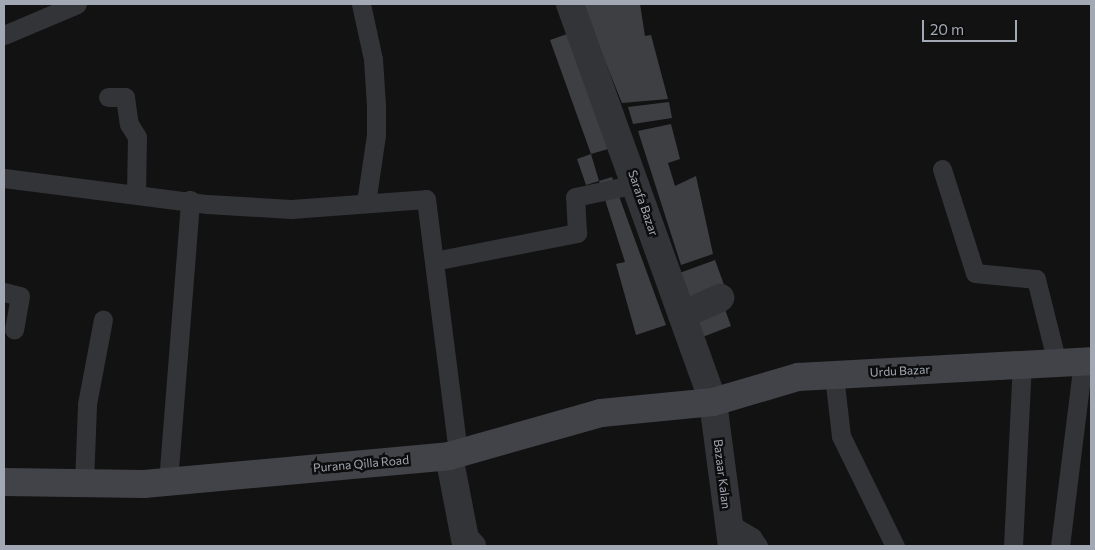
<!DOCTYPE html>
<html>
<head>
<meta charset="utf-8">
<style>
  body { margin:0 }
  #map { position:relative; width:1095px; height:550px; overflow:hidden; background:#121213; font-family:Commissioner,sans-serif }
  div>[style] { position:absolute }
  .building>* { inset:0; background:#3e3f43 }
  .lane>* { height:19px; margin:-9.5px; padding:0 9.5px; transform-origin:9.5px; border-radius:9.5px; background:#333438 }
  .street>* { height:28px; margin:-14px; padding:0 14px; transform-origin:14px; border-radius:14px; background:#333438 }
  .secondary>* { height:28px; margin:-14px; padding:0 14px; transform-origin:14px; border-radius:14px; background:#414348 }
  span { translate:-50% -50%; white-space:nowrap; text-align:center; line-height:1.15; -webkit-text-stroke:5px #0d0d0e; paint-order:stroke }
  .street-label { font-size:12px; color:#a3a9b4 }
  .frame { position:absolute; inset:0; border:5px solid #a3a9b4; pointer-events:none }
  .scale { position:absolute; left:922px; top:20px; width:95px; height:22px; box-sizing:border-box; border:2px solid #a3a9b4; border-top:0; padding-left:6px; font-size:15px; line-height:18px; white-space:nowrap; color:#a3a9b4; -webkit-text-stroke:4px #0d0d0e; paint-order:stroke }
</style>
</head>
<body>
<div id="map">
  <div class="building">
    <div style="clip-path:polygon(582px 4px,640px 4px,645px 36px,651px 35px,668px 99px,622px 103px)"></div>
    <div style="clip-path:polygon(567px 34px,608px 149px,591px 154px,550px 40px)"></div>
    <div style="clip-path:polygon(669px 102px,672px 118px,633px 124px,628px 107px)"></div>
    <div style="clip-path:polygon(671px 124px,680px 159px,668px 163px,675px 186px,696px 176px,713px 254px,681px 265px,638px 131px)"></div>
    <div style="clip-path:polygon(591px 154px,599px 181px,586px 185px,577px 159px)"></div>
    <div style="clip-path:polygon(612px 177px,666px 325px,636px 335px,616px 264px,625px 262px,599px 181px)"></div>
    <div style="clip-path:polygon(715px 260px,727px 293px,684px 306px,674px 275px)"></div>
    <div style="clip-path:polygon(722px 301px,731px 326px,700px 338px,692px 315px)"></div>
  </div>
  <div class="lane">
    <div style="left:361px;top:4px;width:56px;rotate:77.7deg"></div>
    <div style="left:373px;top:59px;width:46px;rotate:86.3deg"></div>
    <div style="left:376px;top:105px;width:30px;rotate:90deg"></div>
    <div style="left:376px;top:135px;width:69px;rotate:98.4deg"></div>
    <div style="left:4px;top:35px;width:79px;rotate:-23deg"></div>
    <div style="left:108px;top:97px;width:17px"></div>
    <div style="left:125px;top:97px;width:27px;rotate:82deg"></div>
    <div style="left:129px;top:124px;width:15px;rotate:58deg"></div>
    <div style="left:137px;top:137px;width:56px;rotate:91deg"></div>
    <div style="left:942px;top:169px;width:109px;rotate:72.4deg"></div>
    <div style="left:975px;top:273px;width:61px;rotate:5.6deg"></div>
    <div style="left:1036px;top:279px;width:87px;rotate:76deg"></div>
    <div style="left:4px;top:178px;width:205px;rotate:7.3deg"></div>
    <div style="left:207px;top:204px;width:84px;rotate:3.4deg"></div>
    <div style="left:291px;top:209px;width:135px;rotate:-4.2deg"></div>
    <div style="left:426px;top:199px;width:256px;rotate:82.8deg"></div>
    <div style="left:434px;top:261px;width:146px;rotate:-11.1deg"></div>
    <div style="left:577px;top:233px;width:36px;rotate:-93deg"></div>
    <div style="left:575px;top:197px;width:62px;rotate:-12deg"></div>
    <div style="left:4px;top:292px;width:16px;rotate:14deg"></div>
    <div style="left:20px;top:296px;width:34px;rotate:100deg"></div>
    <div style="left:834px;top:375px;width:61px;rotate:83.5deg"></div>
    <div style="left:841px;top:436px;width:123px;rotate:63.9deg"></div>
    <div style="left:168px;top:482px;width:283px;rotate:-85.5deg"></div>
    <div style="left:84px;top:483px;width:79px;rotate:-87.8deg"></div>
    <div style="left:87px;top:404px;width:86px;rotate:-79.3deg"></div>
    <div style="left:728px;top:523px;width:28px;rotate:30deg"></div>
    <div style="left:752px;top:537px;width:11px;rotate:56deg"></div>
    <div style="left:1013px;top:546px;width:181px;rotate:-87.2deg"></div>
    <div style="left:1060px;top:546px;width:185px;rotate:-82.9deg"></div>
  </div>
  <div class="street">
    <div style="left:570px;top:4px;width:423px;rotate:70.2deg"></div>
    <div style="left:713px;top:402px;width:145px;rotate:82.5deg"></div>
    <div style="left:682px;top:315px;width:42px;rotate:-24.1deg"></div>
    <div style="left:449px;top:456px;width:85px;rotate:79.1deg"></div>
    <div style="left:465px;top:539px;width:10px;rotate:45deg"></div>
  </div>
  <div class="secondary">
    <div style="left:4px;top:482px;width:140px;rotate:0.8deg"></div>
    <div style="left:144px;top:484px;width:306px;rotate:-5.2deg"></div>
    <div style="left:449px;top:456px;width:158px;rotate:-15.8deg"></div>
    <div style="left:601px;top:413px;width:113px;rotate:-5.6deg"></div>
    <div style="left:713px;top:402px;width:89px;rotate:-16.4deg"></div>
    <div style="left:798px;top:377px;width:293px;rotate:-3.1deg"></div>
  </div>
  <div class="street-label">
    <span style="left:643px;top:203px;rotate:71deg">Sarafa Bazar</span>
    <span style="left:900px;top:371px;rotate:-3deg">Urdu Bazar</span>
    <span style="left:361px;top:464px;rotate:-5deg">Purana Qilla Road</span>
    <span style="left:722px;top:474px;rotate:83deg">Bazaar Kalan</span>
  </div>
  <div class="frame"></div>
  <div class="scale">20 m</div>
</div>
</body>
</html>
